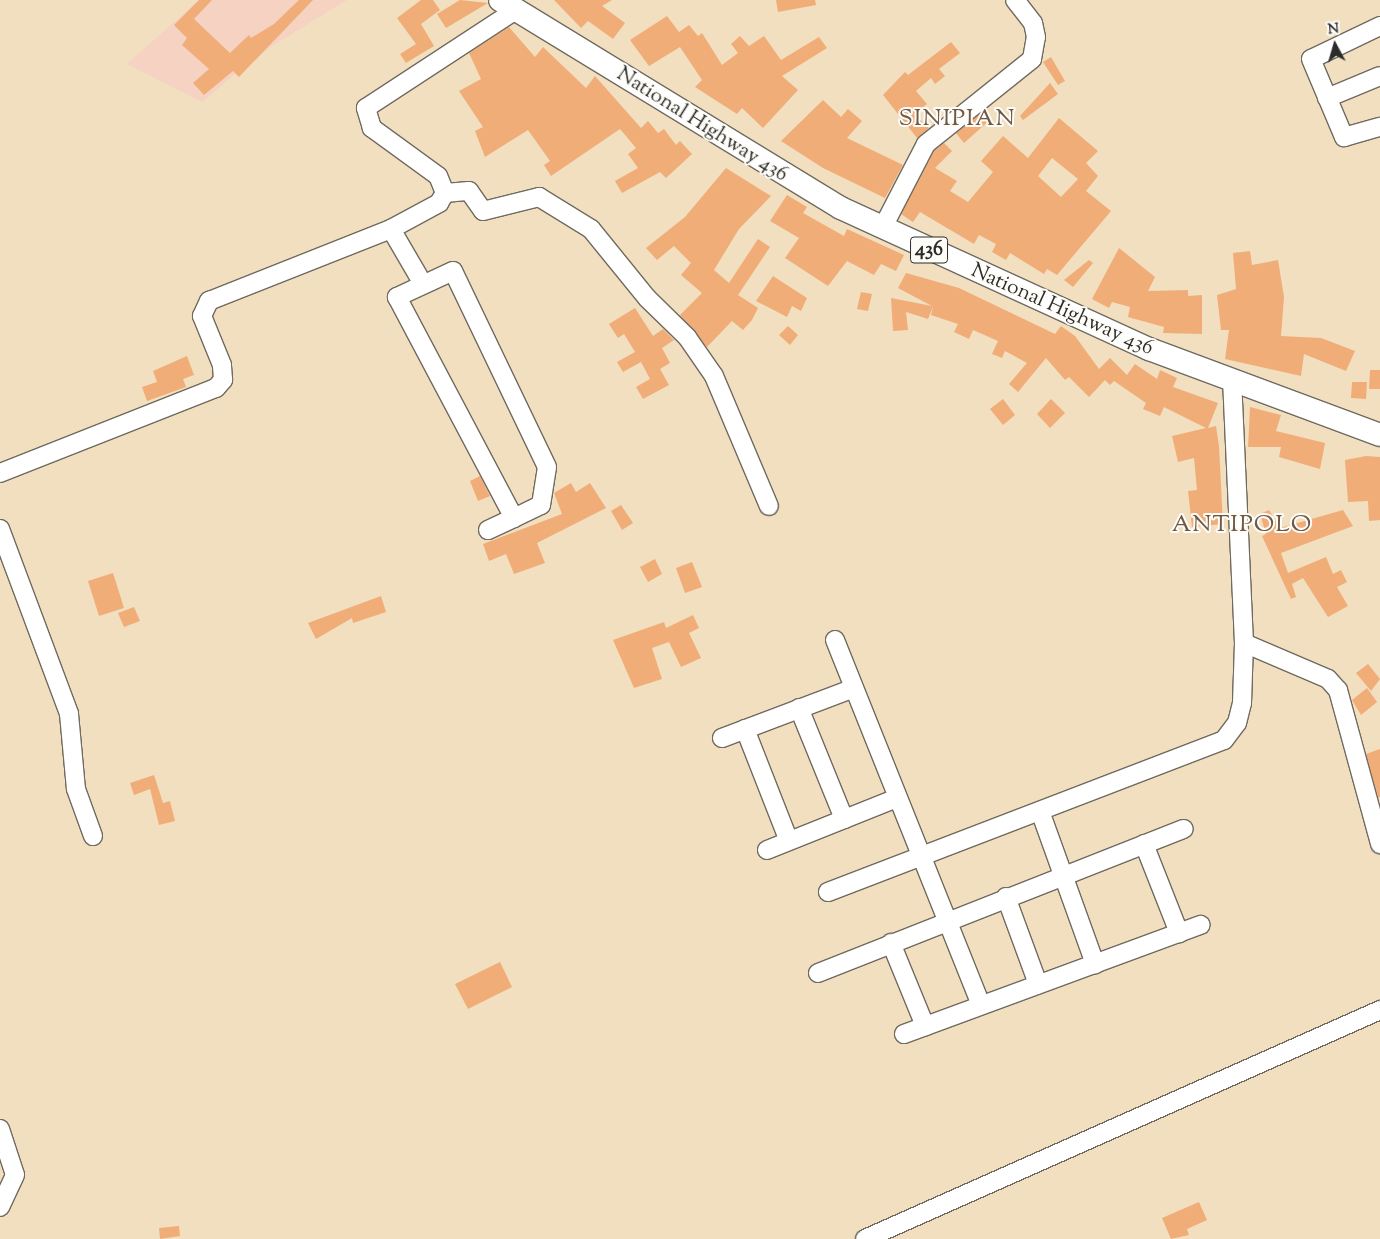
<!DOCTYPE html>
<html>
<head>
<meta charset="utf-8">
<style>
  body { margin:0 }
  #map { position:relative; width:1380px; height:1239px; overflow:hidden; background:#f1dfc0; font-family:"Sorts Mill Goudy",serif }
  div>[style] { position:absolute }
  .built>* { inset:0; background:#f5d2c2 }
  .building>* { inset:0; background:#f0ad78 }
  .roads { filter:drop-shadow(1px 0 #706a5f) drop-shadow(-1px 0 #706a5f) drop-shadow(0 1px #706a5f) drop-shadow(0 -1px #706a5f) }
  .minor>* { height:18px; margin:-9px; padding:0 9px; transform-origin:9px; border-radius:9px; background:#fff }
  .major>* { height:22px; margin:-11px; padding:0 11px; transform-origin:11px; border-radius:11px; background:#fff }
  span { translate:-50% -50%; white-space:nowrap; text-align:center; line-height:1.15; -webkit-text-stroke:4px #fdfcf7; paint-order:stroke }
  .shield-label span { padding:1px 4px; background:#fdfcf7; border:1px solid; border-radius:4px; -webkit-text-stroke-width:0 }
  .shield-label { font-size:20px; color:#2b2b2b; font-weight:700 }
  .street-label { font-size:21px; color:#2b2b2b }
  .quarter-label { font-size:24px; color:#705846; letter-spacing:1px }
  .north { position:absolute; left:1310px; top:20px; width:50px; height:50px; -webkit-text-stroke:4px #fdfcf7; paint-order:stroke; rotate:354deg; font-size:14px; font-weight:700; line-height:20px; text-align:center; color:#2b2b2b }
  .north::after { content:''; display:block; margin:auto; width:18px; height:22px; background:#2b2b2b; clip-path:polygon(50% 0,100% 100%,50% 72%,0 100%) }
</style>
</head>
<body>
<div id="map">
  <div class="built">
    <div style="clip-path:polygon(199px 0,347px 0,256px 56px,202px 102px,127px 64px)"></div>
  </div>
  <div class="building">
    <div style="clip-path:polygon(199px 0,212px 0,194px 19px,230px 53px,249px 35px,251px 38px,274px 24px,299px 0,313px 0,239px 77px,233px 71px,204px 95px,193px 83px,209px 69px,182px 45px,187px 38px,174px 25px)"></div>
    <div style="clip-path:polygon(421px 0,433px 0,440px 10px,421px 24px,434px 46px,406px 63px,400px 54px,416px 44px,397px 18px)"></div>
    <div style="clip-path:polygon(460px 0,488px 3px,446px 28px,437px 14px)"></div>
    <div style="clip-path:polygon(554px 0,612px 0,602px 6px,625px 23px,613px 39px,588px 21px,581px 28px)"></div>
    <div style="clip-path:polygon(776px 0,815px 0,816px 5px,778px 12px)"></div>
    <div style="clip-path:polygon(667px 16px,679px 32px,689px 25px,698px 36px,702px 33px,722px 65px,738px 53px,731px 44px,740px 36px,749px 46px,764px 36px,781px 60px,819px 37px,827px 48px,782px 76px,798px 90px,763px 128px,742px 108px,737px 114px,695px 87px,702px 80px,680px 47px,649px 66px,630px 40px)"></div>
    <div style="clip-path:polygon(509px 27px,535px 57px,543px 47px,586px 88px,595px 76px,641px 128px,648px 121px,658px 133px,664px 129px,676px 145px,680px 141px,692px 154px,666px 178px,660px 172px,622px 193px,615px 181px,638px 168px,628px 154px,636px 148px,620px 129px,551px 176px,544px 165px,550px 161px,528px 130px,485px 157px,475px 131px,483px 127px,459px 91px,481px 79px,469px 53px)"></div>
    <div style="clip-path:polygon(951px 42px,960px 53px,939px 69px,945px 76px,935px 84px,931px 78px,916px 91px,927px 104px,914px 114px,929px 128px,917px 138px,883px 95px,905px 72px,908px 75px)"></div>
    <div style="clip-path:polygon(1051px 57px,1065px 81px,1058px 85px,1043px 62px)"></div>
    <div style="clip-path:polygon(1050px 83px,1058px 94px,1023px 120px,1020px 116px)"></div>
    <div style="clip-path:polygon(823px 100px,841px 117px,848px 109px,862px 121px,847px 138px,903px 165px,885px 198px,823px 168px,781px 141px)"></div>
    <div style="clip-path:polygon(984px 111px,991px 119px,964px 143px,956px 133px)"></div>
    <div style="clip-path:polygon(evenodd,1059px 118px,1098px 151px,1086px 163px,1098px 176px,1086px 191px,1111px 211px,1057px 275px,1047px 269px,1044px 274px,1010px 253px,1006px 260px,992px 252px,996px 244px,979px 235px,974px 244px,920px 212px,913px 222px,901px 214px,934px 151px,944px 143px,952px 151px,935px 168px,957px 181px,950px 191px,968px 202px,993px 172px,981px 161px,1003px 136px,1028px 158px,1059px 118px,1052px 158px,1078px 179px,1061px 197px,1038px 176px,1052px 158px)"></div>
    <div style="clip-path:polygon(726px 168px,771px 196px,739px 229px,714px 270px,729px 283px,758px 239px,770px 247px,738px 295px,758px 308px,752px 320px,743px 330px,732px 321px,707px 347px,680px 315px,702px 293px,681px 275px,691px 263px,674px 246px,657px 260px,646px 248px,685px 217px)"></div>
    <div style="clip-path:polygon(787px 195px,807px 207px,803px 213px,844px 236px,847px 229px,904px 255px,896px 271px,881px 264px,874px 275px,847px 261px,828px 286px,785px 258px,799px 238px,770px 221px)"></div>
    <div style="clip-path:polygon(1119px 248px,1155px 277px,1148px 291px,1188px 290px,1188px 296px,1202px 295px,1202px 334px,1163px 333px,1164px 327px,1128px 317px,1130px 307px,1112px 302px,1109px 308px,1092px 299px)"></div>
    <div style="clip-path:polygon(1250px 251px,1252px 265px,1278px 260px,1284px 297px,1281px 336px,1321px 338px,1355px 351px,1346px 371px,1304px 354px,1301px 376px,1225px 359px,1229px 330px,1221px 330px,1217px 295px,1236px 289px,1233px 253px)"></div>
    <div style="clip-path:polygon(1089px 260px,1093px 263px,1073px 287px,1064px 280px)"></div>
    <div style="clip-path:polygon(906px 273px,959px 288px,1055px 334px,1061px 326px,1075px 336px,1099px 369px,1110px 358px,1127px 375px,1135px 364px,1157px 379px,1160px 370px,1177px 378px,1173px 387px,1218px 403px,1208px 428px,1216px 426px,1219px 446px,1223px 524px,1192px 527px,1188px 491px,1197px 490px,1194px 458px,1178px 462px,1172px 436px,1206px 428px,1164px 407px,1160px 416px,1143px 409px,1146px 403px,1114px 381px,1110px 385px,1105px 380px,1089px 397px,1069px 377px,1065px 380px,1046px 358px,1018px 392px,1009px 384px,1027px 363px,1005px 351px,1002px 358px,992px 354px,998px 341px,973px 330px,969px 339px,954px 332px,958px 324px,931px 315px,933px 306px,928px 319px,906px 312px,908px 330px,893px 331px,891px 298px,932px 306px,898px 288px)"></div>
    <div style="clip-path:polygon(773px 276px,807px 298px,801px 311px,792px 306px,787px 317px,756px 301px)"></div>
    <div style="clip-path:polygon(861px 292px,872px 294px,868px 311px,857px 309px)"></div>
    <div style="clip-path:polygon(635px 308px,653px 336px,663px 329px,674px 340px,662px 348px,670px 363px,660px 369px,669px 385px,643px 399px,636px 387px,650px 379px,641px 362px,623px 372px,617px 362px,635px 352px,624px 334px,618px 338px,609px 324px)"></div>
    <div style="clip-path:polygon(788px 326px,798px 335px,790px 345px,779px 335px)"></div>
    <div style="clip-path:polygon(187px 356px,194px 375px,183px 379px,186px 387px,147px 401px,142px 387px,157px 382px,153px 371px)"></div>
    <div style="clip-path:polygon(1370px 370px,1380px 370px,1380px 389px,1369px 389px)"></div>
    <div style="clip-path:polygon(1352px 382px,1367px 382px,1366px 399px,1351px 398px)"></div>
    <div style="clip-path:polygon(1003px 399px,1015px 415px,1003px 425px,990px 409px)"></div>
    <div style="clip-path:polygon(1051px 399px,1065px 413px,1050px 428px,1037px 414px)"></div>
    <div style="clip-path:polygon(1250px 407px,1281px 415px,1276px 431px,1325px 443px,1320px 469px,1279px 457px,1281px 447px,1248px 447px)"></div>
    <div style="clip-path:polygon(1366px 456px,1380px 457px,1380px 520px,1369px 521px,1368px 501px,1348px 502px,1345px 460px)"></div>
    <div style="clip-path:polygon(480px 476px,490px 496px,478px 501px,470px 481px)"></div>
    <div style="clip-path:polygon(571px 483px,576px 492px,590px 483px,606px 508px,537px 543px,545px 563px,514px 574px,506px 554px,489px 561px,483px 544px,562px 514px,554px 493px)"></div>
    <div style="clip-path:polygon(621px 505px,633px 523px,622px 530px,611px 511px)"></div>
    <div style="clip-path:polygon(1269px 510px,1280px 528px,1343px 510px,1353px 526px,1281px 553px,1288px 573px,1326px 557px,1333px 574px,1341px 570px,1347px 582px,1337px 587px,1348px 606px,1328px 617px,1303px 578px,1292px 584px,1296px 597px,1291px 599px,1262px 536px,1266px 534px,1260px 514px)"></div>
    <div style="clip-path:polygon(655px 559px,662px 574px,648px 582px,640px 567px)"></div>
    <div style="clip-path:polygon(692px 562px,702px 587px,685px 593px,676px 568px)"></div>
    <div style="clip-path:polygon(113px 573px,124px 608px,99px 616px,88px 581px)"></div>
    <div style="clip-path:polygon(381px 596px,386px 612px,353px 623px,352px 618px,316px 639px,308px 623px)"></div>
    <div style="clip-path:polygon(134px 607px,140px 621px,124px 627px,118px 613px)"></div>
    <div style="clip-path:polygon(693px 615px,699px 628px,689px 633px,701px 658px,681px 667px,669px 642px,652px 648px,662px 679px,634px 688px,613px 640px,664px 622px,666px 628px)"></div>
    <div style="clip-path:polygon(1368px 664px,1380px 679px,1371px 691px,1356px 673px)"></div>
    <div style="clip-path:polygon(1367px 688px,1377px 702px,1361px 715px,1352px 700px)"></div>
    <div style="clip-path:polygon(1380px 749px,1380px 797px,1378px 798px,1366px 754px)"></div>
    <div style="clip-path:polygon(154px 775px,163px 803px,170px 801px,175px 821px,159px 825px,150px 789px,134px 795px,130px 783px)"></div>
    <div style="clip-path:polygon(500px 962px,512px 987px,468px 1009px,455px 984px)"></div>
    <div style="clip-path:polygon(1199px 1202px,1207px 1220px,1187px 1229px,1189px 1235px,1171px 1239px,1162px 1218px)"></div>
    <div style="clip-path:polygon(179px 1226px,180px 1236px,160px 1239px,159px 1228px)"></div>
  </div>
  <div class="roads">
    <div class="minor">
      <div style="left:1380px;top:26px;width:76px;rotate:154.4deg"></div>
      <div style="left:1311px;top:59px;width:85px;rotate:67.1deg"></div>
      <div style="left:1344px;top:137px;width:37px;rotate:-16deg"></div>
      <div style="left:1327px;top:98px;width:57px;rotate:-22.5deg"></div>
      <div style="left:445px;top:193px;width:24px;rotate:-5deg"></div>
      <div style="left:469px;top:191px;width:24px;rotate:55deg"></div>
      <div style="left:483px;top:211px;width:58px;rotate:-14deg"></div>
      <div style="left:539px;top:197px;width:61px;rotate:31.6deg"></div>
      <div style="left:591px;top:229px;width:89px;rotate:50.9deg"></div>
      <div style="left:647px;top:298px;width:56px;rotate:44.3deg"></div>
      <div style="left:687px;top:337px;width:47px;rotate:55.3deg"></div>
      <div style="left:714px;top:376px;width:141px;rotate:67.1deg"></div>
      <div style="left:445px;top:193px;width:18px;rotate:-112deg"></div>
      <div style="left:438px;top:176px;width:82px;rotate:-144deg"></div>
      <div style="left:372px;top:128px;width:21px;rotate:-107deg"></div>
      <div style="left:366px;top:108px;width:179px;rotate:-33.2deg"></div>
      <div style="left:883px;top:227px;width:93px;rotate:-62.6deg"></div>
      <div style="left:926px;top:144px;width:136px;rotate:-38.7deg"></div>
      <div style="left:1032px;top:59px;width:22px;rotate:-80deg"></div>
      <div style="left:1036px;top:37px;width:14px;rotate:-102deg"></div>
      <div style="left:1033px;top:23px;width:29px;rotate:-128deg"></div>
      <div style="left:391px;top:229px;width:64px;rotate:59.8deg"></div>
      <div style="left:0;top:473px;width:232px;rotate:-21.5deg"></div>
      <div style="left:216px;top:388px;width:11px;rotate:-49deg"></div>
      <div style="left:223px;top:380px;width:15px;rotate:-94deg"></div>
      <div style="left:222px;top:365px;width:53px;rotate:-112.2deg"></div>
      <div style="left:202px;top:316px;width:17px;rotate:-65deg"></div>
      <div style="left:209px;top:301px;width:196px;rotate:-21.6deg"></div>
      <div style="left:391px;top:229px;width:55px;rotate:-28.4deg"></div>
      <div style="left:439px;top:203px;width:12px;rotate:-59deg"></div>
      <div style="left:0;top:529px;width:197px;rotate:69.5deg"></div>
      <div style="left:69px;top:714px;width:75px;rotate:84.7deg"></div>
      <div style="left:76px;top:789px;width:50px;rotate:70.1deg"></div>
      <div style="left:488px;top:530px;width:29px;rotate:-25deg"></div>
      <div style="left:514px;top:518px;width:30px;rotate:-26deg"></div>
      <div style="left:541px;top:505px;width:38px;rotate:-81deg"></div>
      <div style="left:547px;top:467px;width:217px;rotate:-115.6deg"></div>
      <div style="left:453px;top:271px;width:62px;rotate:155.1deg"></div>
      <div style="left:397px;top:297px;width:250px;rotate:62.1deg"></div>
      <div style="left:835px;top:640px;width:393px;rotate:68.2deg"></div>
      <div style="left:1244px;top:643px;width:91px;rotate:23.2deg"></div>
      <div style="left:1328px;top:679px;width:15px;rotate:48deg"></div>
      <div style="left:1338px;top:690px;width:160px;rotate:74.7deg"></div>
      <div style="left:799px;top:708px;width:120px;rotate:67.9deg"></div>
      <div style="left:745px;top:729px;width:120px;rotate:68.6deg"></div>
      <div style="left:722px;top:738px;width:141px;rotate:-20.7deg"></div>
      <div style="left:1040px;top:811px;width:163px;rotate:70.2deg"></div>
      <div style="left:1144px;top:844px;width:96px;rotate:68.5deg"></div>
      <div style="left:767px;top:850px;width:140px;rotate:-21.8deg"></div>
      <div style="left:828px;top:892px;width:424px;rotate:-21deg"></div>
      <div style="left:1224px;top:740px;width:21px;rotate:-53deg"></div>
      <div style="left:1237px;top:723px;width:21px;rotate:-76deg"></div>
      <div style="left:1242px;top:703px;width:60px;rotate:-88.1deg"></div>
      <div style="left:1244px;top:643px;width:262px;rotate:-92.6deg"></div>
      <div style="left:1006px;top:897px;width:93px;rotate:69.8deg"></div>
      <div style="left:891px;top:943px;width:90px;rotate:67.7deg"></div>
      <div style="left:818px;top:973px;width:393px;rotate:-21.5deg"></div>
      <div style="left:904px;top:1034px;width:316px;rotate:-20.2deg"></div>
      <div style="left:0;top:1129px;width:48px;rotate:71.9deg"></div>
      <div style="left:15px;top:1175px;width:35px;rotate:115deg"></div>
      <div style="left:865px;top:1239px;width:564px;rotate:-23.97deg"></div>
    </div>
    <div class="major">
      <div style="left:500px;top:0;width:399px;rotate:31.4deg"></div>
      <div style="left:841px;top:208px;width:339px;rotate:24.6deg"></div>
      <div style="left:1149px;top:349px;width:246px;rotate:20.4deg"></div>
    </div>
  </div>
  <div class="shield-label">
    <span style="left:929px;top:250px">436</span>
  </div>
  <div class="street-label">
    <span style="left:702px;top:125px;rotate:32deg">National Highway 436</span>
    <span style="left:1062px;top:310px;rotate:24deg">National Highway 436</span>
  </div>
  <div class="quarter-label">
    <span style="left:957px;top:120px">SINIPIAN</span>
    <span style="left:1242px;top:526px">ANTIPOLO</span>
  </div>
  <div class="north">N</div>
</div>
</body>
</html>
